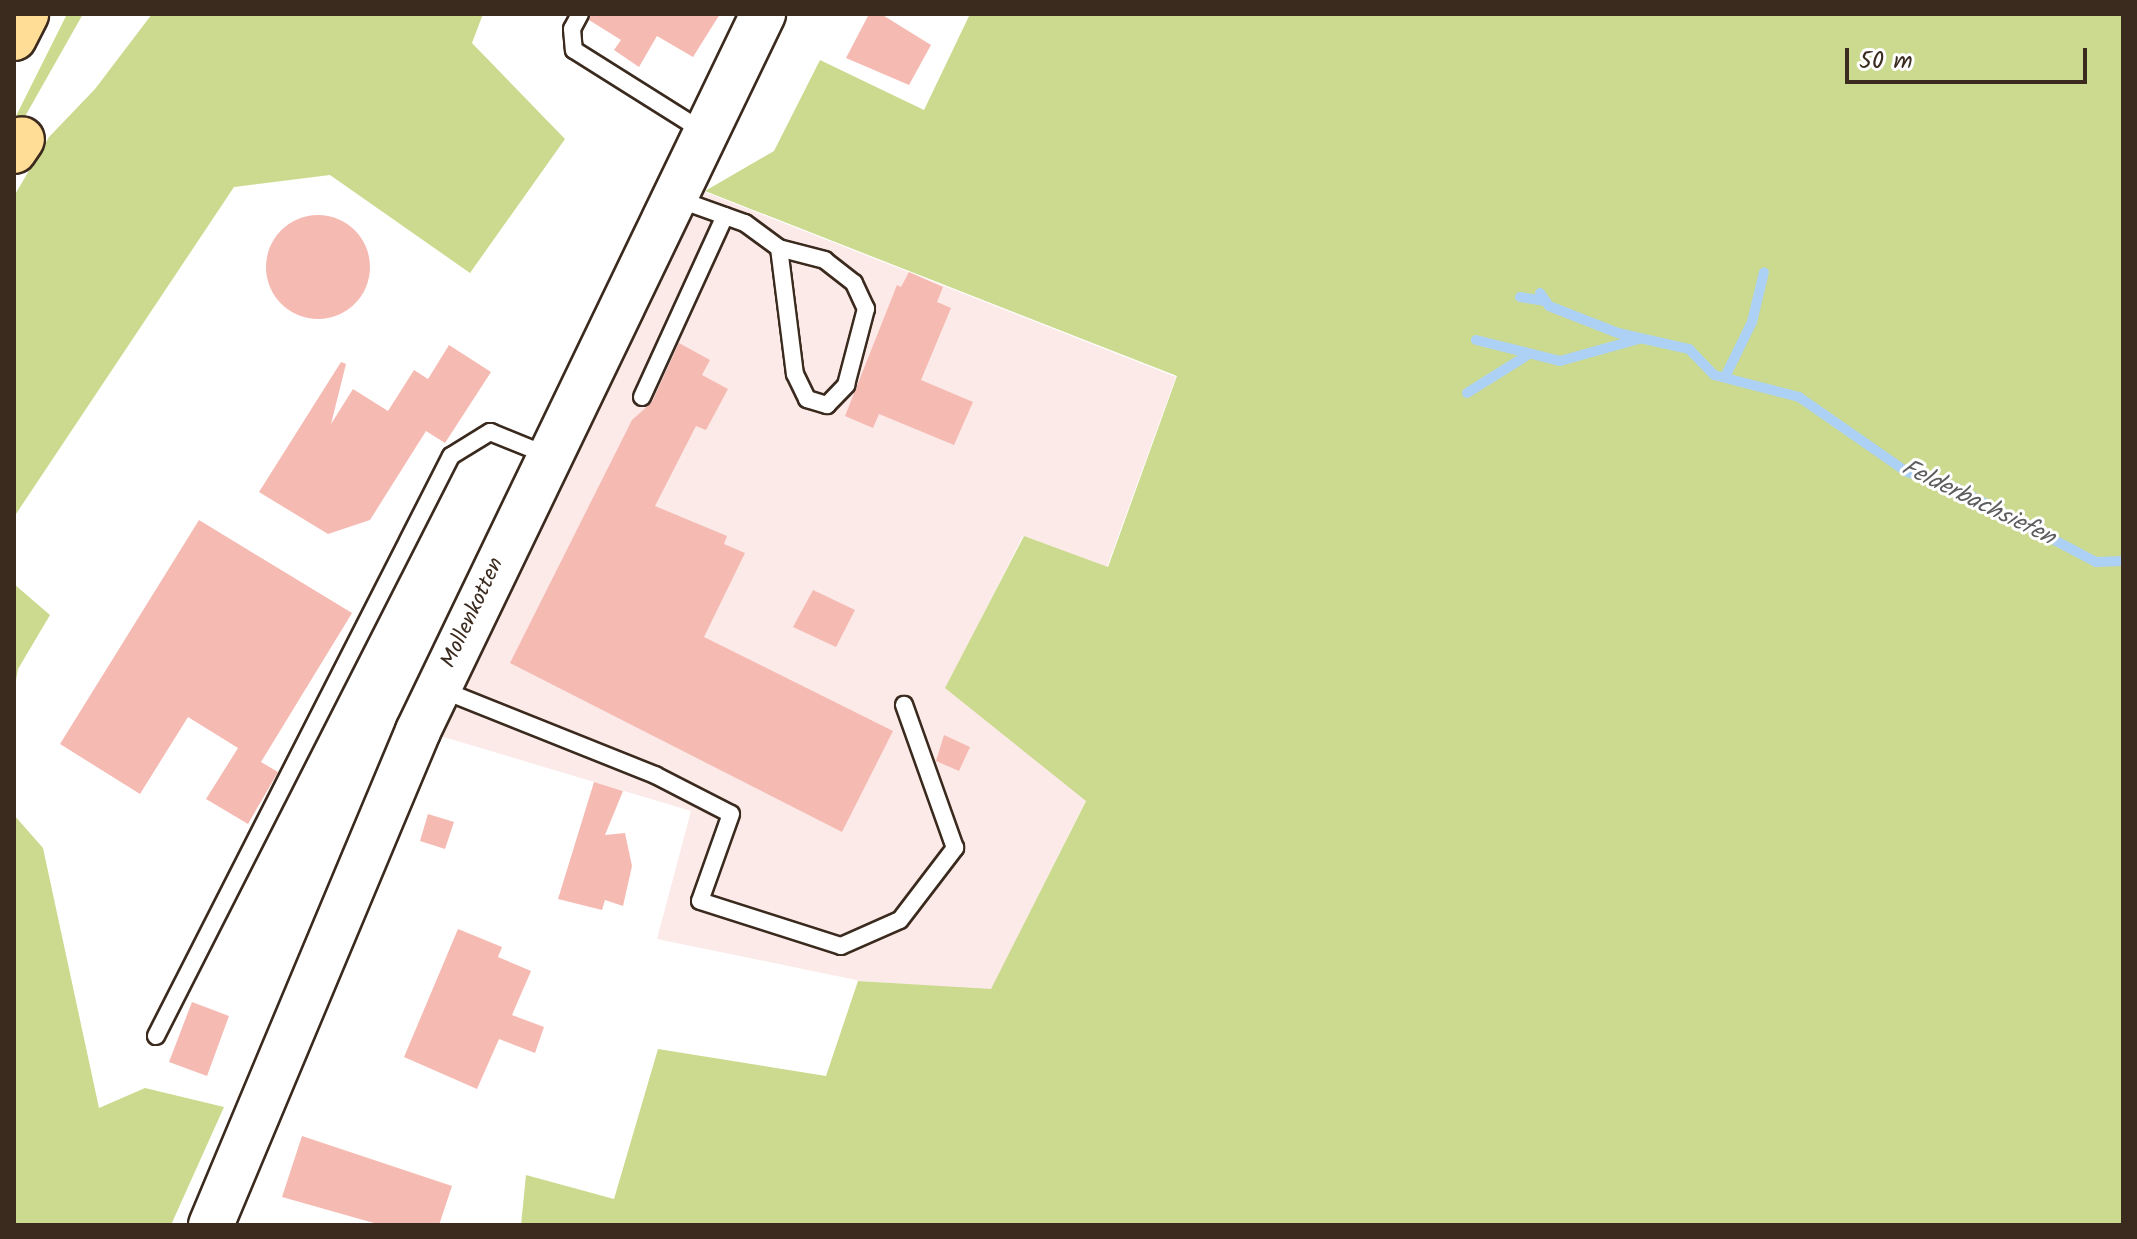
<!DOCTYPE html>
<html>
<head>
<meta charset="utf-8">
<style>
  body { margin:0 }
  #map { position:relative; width:2137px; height:1239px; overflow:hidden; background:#fff; font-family:Kalam,sans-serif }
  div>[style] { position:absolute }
  .built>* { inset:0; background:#fceae8 }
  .green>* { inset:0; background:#cbda8e }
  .stream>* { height:10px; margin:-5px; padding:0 5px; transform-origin:5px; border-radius:5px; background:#add1f5 }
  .building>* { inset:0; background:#f5bab2 }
  .round { border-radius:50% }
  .roads { filter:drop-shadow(2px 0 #3b2a1e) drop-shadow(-2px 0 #3b2a1e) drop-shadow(0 2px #3b2a1e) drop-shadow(0 -2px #3b2a1e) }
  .service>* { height:16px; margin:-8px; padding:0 8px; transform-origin:8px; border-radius:8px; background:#fff }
  .secondary>* { height:44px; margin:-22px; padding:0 22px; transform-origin:22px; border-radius:22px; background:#fff }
  .motorway>* { height:44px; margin:-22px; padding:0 22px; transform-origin:22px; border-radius:22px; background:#ffdd96 }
  span { translate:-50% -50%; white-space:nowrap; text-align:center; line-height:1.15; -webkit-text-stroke:6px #fff; paint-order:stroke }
  .street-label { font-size:22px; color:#3b2a1e }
  .water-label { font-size:24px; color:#5d5c5e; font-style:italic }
  .frame { position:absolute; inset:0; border:16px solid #3b2a1e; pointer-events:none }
  .scale { position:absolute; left:1845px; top:48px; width:242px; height:36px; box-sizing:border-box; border:4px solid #3b2a1e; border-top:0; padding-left:10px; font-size:24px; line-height:28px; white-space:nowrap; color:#3b2a1e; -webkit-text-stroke:6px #fff; paint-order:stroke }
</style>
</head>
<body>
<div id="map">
  <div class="built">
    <div style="clip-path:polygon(692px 187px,1176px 377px,1107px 567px,1023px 536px,946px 688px,1086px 800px,991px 990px,861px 981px,657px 939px,691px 811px,437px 735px)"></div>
  </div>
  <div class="green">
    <div style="clip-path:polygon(67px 14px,83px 14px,19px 127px,14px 120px)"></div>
    <div style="clip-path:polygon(152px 14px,483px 14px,472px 43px,565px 139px,470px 273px,330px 175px,234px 187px,14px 517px,14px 196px,49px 137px,95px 89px)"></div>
    <div style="clip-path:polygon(970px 14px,2123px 14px,2123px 1225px,521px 1225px,526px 1175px,614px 1199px,658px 1049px,826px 1076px,858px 981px,991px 989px,1086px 801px,945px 688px,1024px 536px,1108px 567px,1177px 376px,705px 191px,774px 151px,820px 60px,924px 110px)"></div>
    <div style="clip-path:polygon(14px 584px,50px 615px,18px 669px,14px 692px)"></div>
    <div style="clip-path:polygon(14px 815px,43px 848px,99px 1108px,145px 1088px,224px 1107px,171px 1225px,14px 1225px)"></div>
  </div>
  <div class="stream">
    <div style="left:1540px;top:293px;width:16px;rotate:55deg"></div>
    <div style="left:1549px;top:306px;width:74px;rotate:21.4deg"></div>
    <div style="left:1618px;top:333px;width:73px;rotate:12.7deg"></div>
    <div style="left:1689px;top:349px;width:36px;rotate:46deg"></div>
    <div style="left:1714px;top:375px;width:88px;rotate:14.5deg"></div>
    <div style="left:1799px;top:397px;width:131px;rotate:34.8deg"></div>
    <div style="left:1907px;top:472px;width:52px;rotate:18.1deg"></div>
    <div style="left:1956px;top:488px;width:158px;rotate:27.9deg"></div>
    <div style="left:2096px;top:562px;width:27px;rotate:-2deg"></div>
    <div style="left:1520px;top:297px;width:26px;rotate:9deg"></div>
    <div style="left:1476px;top:340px;width:87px;rotate:14deg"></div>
    <div style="left:1560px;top:361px;width:82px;rotate:-15.6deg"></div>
    <div style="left:1725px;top:377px;width:61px;rotate:-63.9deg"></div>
    <div style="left:1752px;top:322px;width:51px;rotate:-76.5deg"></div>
    <div style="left:1467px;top:393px;width:70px;rotate:-32.1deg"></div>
  </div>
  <div class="building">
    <div style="clip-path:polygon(591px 14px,720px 14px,693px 57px,657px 36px,639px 67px,614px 50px,621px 40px,589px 20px)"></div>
    <div style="clip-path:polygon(869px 14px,881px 14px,931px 45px,909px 85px,846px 58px)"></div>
    <div class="round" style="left:266px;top:215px;width:104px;height:104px"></div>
    <div style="clip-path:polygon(909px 272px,943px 287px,937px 302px,951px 308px,921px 380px,973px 402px,954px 445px,879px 414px,873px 428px,845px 416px,897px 285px,901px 287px)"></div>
    <div style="clip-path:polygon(679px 343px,710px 360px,702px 375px,728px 389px,706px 430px,696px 426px,655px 506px,727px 536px,724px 544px,745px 553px,704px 637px,893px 731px,842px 832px,510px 663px,632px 420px,652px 402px)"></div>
    <div style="clip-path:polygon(449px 345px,491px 372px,445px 443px,426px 431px,370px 520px,328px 534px,259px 492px,341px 362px,346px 364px,331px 424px,353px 389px,388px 411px,414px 370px,428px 379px)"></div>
    <div style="clip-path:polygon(199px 520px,352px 613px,261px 762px,278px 772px,248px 824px,206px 799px,238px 748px,188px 717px,140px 794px,60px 744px)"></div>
    <div style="clip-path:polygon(813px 590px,855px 610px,836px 647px,793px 627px)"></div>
    <div style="clip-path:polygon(944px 735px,970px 747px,959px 771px,936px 761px)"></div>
    <div style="clip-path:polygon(594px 782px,623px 791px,605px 835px,625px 833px,632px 866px,623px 906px,605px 900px,602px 910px,558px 899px)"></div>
    <div style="clip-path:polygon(428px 814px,454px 822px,445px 849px,420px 841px)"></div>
    <div style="clip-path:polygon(458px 929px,502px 947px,498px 957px,531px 971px,512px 1015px,544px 1027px,535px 1053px,499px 1039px,477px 1089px,404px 1057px)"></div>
    <div style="clip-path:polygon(192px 1002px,229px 1016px,207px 1076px,169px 1062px)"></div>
    <div style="clip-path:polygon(302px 1136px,452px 1186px,439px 1225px,381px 1225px,282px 1197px)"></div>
  </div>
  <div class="roads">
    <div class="service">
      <div style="left:580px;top:14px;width:17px;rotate:118deg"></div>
      <div style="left:572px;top:29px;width:21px;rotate:85deg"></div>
      <div style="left:574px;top:50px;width:154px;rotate:32.2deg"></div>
      <div style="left:675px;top:198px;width:74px;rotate:19.7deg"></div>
      <div style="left:745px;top:223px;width:42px;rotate:36.3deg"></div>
      <div style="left:779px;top:248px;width:127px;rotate:82.8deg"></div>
      <div style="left:795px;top:374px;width:28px;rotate:64deg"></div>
      <div style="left:807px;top:399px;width:21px;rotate:17deg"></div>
      <div style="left:827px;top:405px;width:28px;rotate:-46deg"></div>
      <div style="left:846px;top:385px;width:79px;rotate:-75.3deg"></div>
      <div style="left:866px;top:309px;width:29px;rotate:-115deg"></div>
      <div style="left:854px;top:283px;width:37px;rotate:-142deg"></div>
      <div style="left:825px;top:260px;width:48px;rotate:-165.4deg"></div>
      <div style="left:642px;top:397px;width:199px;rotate:-65.4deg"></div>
      <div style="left:440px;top:689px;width:232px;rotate:21.8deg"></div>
      <div style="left:655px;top:775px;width:85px;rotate:27.2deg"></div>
      <div style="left:731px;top:814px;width:92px;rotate:109.6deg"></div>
      <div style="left:700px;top:901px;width:148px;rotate:17.7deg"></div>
      <div style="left:841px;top:946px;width:64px;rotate:-23.8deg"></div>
      <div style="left:900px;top:920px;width:91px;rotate:-52.6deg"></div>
      <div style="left:955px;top:848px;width:152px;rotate:-109.6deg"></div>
      <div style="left:156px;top:1036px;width:651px;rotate:-63.04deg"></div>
      <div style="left:451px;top:456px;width:46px;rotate:-31.6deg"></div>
      <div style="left:490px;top:432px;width:61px;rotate:22deg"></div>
    </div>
    <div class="secondary">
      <div style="left:211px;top:1225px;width:536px;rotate:-67.26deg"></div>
      <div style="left:418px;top:731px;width:796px;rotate:-64.3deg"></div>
    </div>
    <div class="motorway">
      <div style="left:14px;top:38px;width:27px;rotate:-63deg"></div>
      <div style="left:14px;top:151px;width:14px;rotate:-56deg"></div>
    </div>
  </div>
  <div class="street-label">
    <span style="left:473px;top:613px;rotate:-65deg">Mollenkotten</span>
  </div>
  <div class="water-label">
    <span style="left:1978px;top:503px;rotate:26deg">Felderbachsiefen</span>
  </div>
  <div class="frame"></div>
  <div class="scale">50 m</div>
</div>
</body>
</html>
